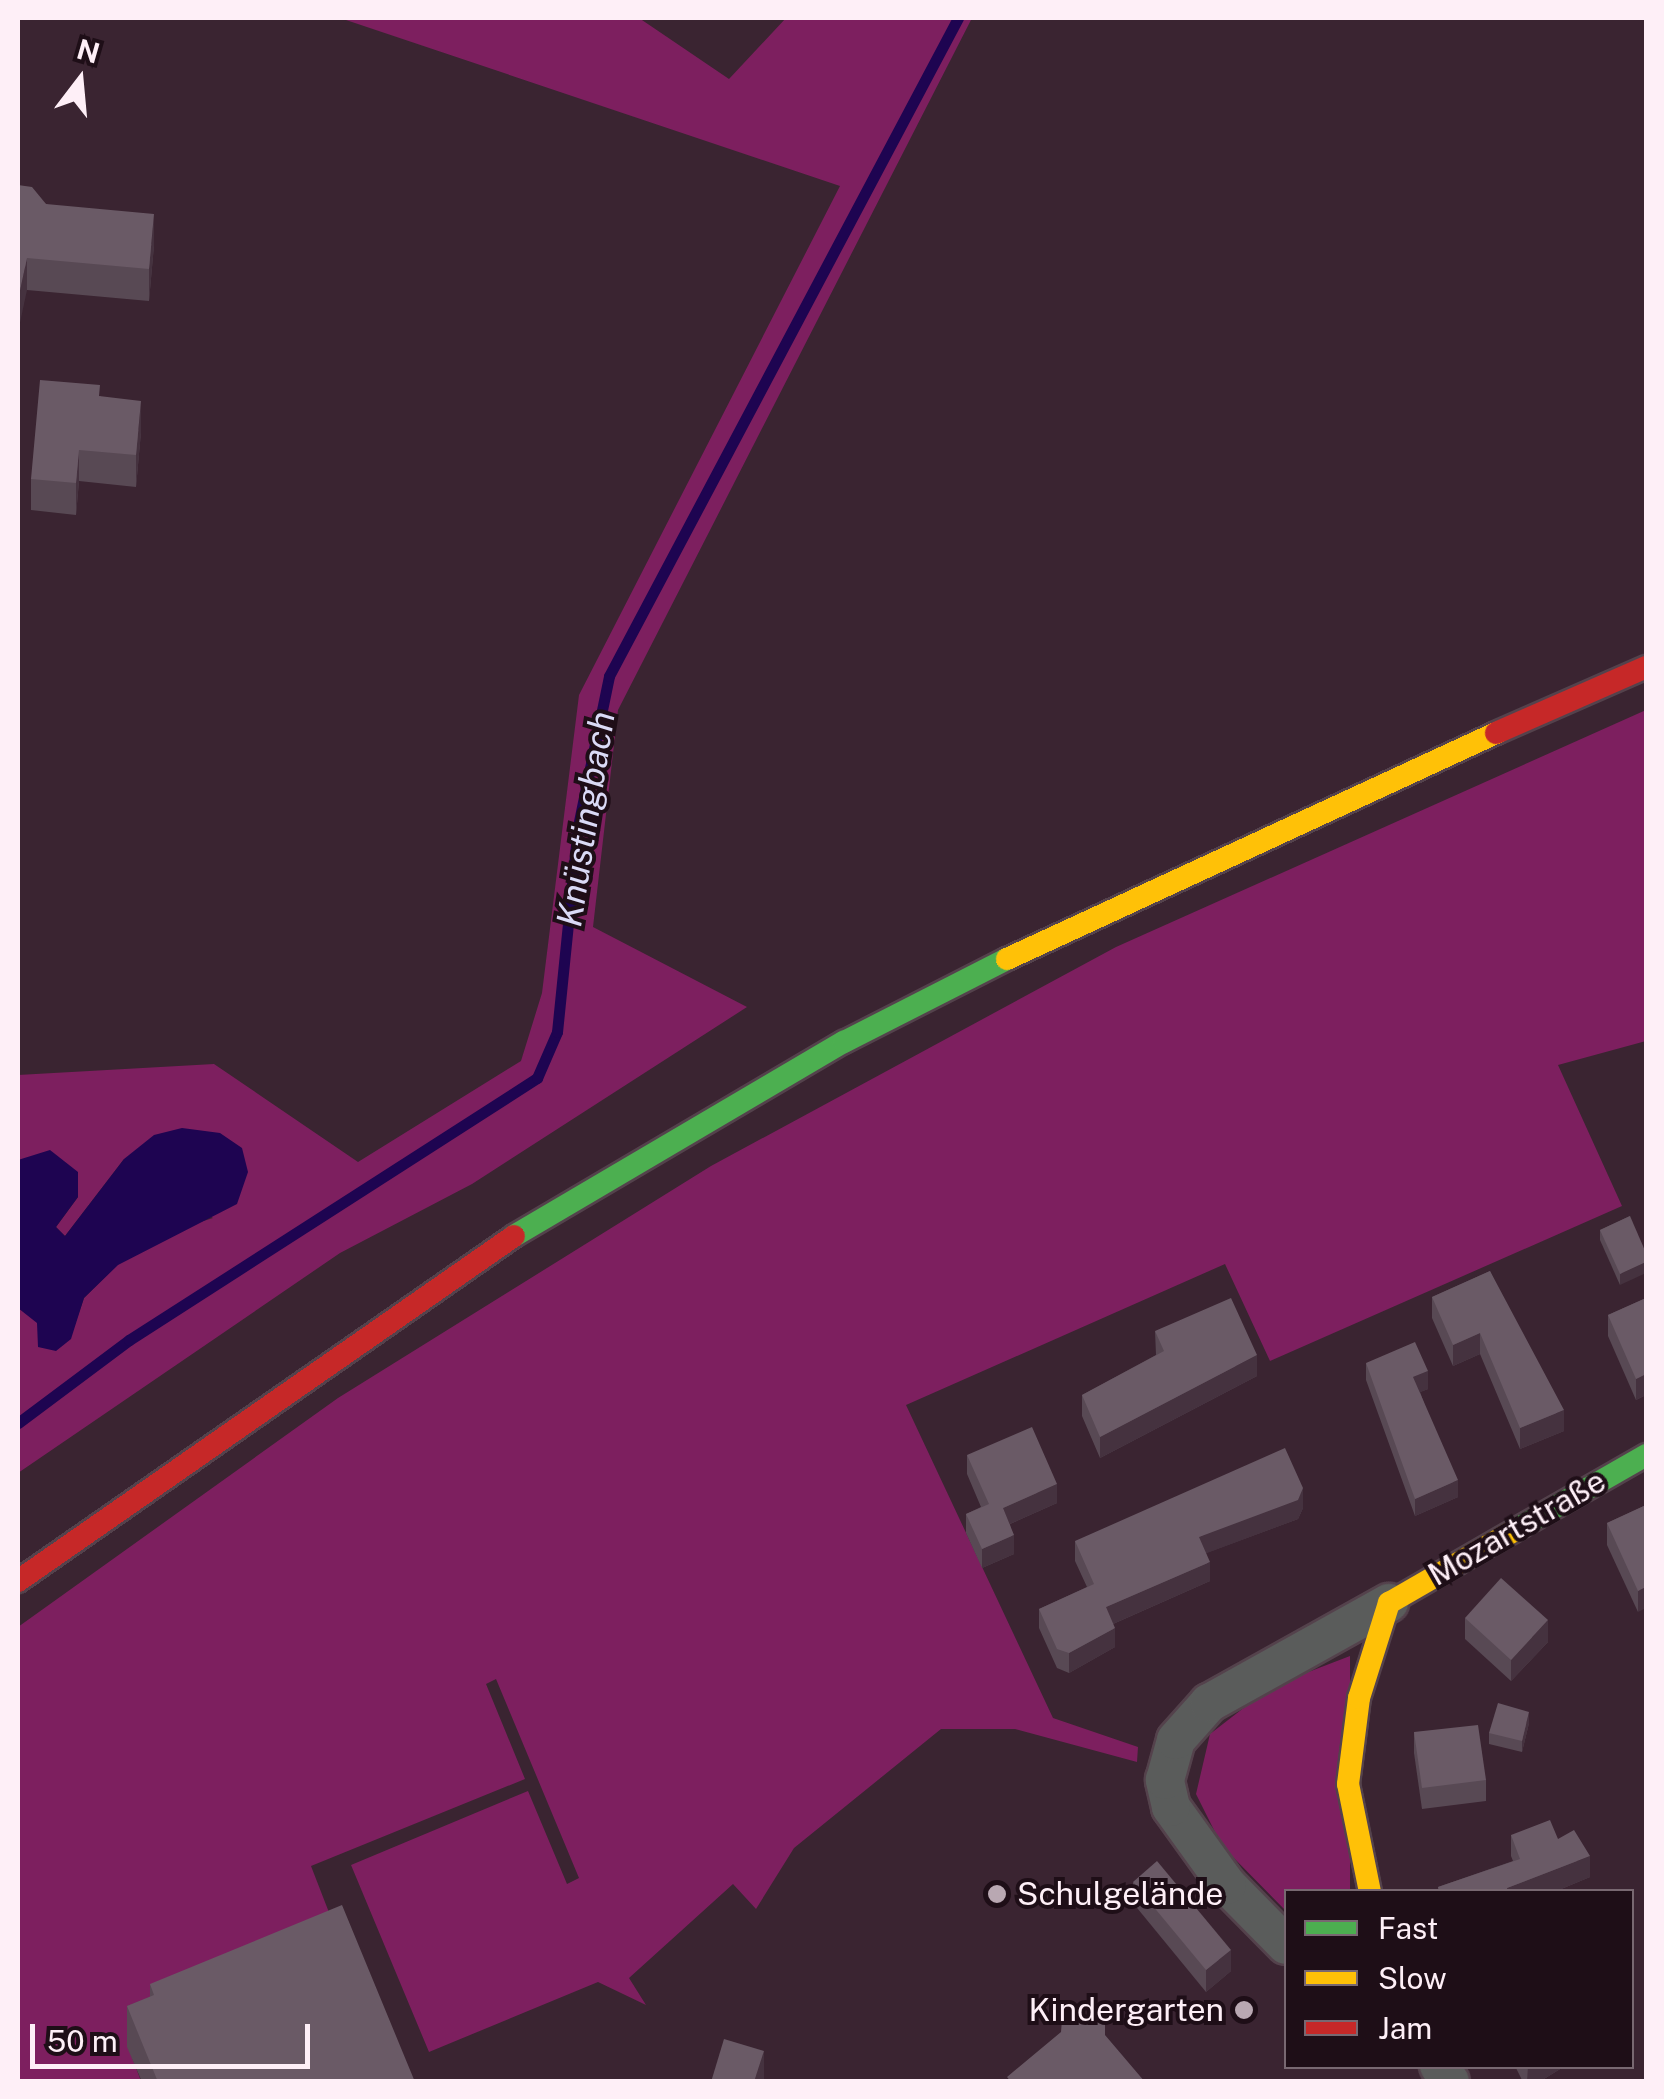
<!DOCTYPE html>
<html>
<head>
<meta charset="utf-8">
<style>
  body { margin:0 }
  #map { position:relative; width:1664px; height:2099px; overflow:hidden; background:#3a2431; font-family:"Public Sans",sans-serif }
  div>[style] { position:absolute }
  .green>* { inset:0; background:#7d1f5f }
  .water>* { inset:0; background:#1e0451 }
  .stream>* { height:11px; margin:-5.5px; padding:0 5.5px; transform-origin:5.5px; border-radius:5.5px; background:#1e0451 }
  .roads { filter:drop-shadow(2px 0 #54424c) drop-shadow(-2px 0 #54424c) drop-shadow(0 2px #54424c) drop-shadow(0 -2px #54424c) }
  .street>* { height:38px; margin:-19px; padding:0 19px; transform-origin:19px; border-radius:19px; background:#5a5c5b }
  .fast>* { height:22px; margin:-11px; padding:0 11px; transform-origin:11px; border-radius:11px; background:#4caf50 }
  .slow>* { height:22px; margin:-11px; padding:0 11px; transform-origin:11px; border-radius:11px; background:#ffc107 }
  .jam>* { height:22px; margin:-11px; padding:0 11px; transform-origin:11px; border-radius:11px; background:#c62828 }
  .wall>* { inset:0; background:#584954 }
  .shaded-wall>* { inset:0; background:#45323f }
  .building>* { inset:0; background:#6a5a66 }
  .dots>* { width:28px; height:28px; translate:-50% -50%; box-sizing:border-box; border:5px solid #1e0e17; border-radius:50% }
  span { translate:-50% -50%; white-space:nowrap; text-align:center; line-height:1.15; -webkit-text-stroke:8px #1e0e17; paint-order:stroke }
  .street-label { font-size:32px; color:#feeff7 }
  .poi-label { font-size:32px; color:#feeff7 }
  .left { translate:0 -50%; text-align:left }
  .right { translate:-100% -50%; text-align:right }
  .water-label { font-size:35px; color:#dadaf6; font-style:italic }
  .frame { position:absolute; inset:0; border:20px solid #feeff7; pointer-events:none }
  .legend { position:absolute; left:1284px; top:1889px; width:350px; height:180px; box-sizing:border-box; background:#1e0e17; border:2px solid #786871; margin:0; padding:12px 18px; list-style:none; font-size:30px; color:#feeff7 }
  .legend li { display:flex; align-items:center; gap:20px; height:50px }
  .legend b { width:50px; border:2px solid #786871 }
  .north { position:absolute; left:30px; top:30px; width:100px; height:100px; -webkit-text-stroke:8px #1e0e17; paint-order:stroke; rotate:16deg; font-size:28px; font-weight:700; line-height:40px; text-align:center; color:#feeff7 }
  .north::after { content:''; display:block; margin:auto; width:35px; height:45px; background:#feeff7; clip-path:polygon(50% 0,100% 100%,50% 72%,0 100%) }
  .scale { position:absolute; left:30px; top:2024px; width:280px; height:45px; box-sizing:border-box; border:5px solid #feeff7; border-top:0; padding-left:12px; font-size:30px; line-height:35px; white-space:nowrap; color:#feeff7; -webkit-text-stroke:8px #1e0e17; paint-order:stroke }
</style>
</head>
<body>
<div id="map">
  <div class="green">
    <div style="clip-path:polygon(340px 18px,639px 18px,729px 79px,786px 18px,972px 18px,618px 710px,593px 927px,747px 1007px,472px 1184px,340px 1253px,18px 1473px,18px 1308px,70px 1339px,84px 1298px,117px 1265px,171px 1231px,213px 1218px,124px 1159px,65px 1236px,56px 1227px,78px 1197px,18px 1160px,18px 1075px,214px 1064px,358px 1162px,521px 1061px,542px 993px,579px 695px,840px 186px)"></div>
    <div style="clip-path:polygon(1646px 710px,1646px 1041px,1558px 1065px,1622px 1206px,1270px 1361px,1225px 1264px,906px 1405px,1053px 1718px,1138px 1747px,1137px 1762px,1015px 1729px,941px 1729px,794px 1848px,756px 1909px,733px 1884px,629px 1978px,646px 2005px,598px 1982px,429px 2052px,351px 1865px,528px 1791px,567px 1884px,579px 1878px,496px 1679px,486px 1684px,525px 1779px,311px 1866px,342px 1946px,128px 2047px,141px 2081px,18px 2081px,18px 1627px,338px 1398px,711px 1166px,1116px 947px)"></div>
    <div style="clip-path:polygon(1350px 1656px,1350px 1891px,1286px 1892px,1286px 1911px,1222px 1846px,1196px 1794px,1210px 1734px,1272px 1686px)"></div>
  </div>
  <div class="water">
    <div style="clip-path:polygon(182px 1128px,220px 1133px,242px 1148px,248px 1172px,237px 1204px,118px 1265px,84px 1298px,71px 1339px,56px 1351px,38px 1347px,37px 1323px,18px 1308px,18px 1160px,50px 1150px,78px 1172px,78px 1197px,56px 1227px,65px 1236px,124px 1159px,154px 1135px)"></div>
  </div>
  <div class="stream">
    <div style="left:18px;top:1423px;width:139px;rotate:-36.8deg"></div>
    <div style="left:129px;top:1340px;width:485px;rotate:-32.7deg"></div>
    <div style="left:537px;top:1078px;width:50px;rotate:-66.5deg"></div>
    <div style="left:557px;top:1032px;width:207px;rotate:-84.2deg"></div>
    <div style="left:578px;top:826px;width:153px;rotate:-78.3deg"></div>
    <div style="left:609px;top:676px;width:745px;rotate:-62.06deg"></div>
  </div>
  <div class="roads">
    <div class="street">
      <div style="left:1286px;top:1945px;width:84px;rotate:-134.5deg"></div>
      <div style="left:1227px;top:1885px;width:96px;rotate:-125.7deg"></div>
      <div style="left:1171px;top:1807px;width:28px;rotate:-103deg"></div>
      <div style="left:1165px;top:1780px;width:41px;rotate:-74.6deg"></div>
      <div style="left:1176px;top:1740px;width:50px;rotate:-48.3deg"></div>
      <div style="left:1209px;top:1703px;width:206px;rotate:-29.1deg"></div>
      <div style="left:1439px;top:2066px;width:19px;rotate:55deg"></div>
    </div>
    <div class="fast">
      <div style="left:514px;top:1236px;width:383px;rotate:-30.5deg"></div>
      <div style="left:844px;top:1042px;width:183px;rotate:-27deg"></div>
      <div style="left:1517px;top:1529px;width:149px;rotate:-29.8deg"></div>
    </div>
    <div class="slow">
      <div style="left:1007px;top:959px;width:539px;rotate:-24.8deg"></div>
      <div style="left:1370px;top:1892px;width:110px;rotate:-101.5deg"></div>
      <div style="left:1348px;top:1784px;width:87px;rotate:-82.7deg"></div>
      <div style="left:1359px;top:1698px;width:100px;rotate:-72.5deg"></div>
      <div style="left:1389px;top:1603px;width:148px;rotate:-30deg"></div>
    </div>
    <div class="jam">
      <div style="left:1496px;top:733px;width:164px;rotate:-23.7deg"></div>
      <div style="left:18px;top:1581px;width:604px;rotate:-34.82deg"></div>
    </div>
  </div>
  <div class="wall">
    <div style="clip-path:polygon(18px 185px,46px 204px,154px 245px,149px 301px,27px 290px)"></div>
    <div style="clip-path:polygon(100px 396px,141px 432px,136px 487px,79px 481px,76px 515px,31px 510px,31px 479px)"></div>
    <div style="clip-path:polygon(1630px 1216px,1620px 1285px,1600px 1240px,1600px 1230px)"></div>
    <div style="clip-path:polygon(1490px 1271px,1564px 1431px,1520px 1449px,1480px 1354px,1453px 1366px,1432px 1318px,1432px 1297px)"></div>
    <div style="clip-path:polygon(1646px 1298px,1646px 1395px,1636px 1400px,1608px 1336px,1608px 1315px)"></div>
    <div style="clip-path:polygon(1155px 1331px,1257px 1376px,1100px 1458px,1082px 1416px,1082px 1395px,1156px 1355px)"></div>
    <div style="clip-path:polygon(1366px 1363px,1428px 1389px,1420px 1392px,1458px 1497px,1415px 1516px,1366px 1380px)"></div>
    <div style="clip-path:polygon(967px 1455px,1057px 1503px,1010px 1524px,1014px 1554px,982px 1568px,966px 1533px,966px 1514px,981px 1507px,967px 1474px)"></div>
    <div style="clip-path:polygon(1646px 1505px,1638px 1612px,1607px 1545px,1607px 1523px)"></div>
    <div style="clip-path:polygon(1303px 1508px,1298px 1519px,1206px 1553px,1210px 1581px,1113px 1624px,1115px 1647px,1069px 1673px,1057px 1668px,1039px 1628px,1039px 1609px,1087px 1587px,1075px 1561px,1075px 1541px)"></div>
    <div style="clip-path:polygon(1465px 1618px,1548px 1642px,1511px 1681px,1465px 1639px)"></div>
    <div style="clip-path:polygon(1529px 1723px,1522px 1752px,1489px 1744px,1489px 1733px)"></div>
    <div style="clip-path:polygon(1414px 1732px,1486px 1780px,1486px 1801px,1422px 1809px,1414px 1753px)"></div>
    <div style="clip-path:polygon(1511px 1835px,1558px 1839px,1590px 1877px,1554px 1892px,1438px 1892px,1438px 1887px,1513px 1861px,1511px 1856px)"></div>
    <div style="clip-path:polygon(1133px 1882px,1231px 1971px,1206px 1992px,1133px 1903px)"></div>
    <div style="clip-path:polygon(150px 1984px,415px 2082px,142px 2082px,127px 2047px,127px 2006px,150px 1997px)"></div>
    <div style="clip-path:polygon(1515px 2066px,1565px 2066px,1539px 2082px,1523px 2082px)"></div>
  </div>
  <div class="shaded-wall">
    <div style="clip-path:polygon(154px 214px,154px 245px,149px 301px,149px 269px)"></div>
    <div style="clip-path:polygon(27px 258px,27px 290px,18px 332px,18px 300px)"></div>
    <div style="clip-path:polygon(141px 401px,141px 432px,136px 487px,136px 455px)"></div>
    <div style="clip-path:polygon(79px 450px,79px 481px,76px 515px,76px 483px)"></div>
    <div style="clip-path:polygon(1646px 1262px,1646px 1273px,1620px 1285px,1620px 1274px)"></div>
    <div style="clip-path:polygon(1480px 1333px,1480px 1354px,1453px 1366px,1453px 1345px)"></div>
    <div style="clip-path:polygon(1257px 1355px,1257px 1376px,1100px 1458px,1100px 1437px)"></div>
    <div style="clip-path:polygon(1428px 1371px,1428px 1389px,1413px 1395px,1413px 1377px)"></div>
    <div style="clip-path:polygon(1646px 1374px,1646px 1395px,1636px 1400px,1636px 1379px)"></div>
    <div style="clip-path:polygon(1564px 1410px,1564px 1431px,1520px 1449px,1520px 1428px)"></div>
    <div style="clip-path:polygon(1458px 1480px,1458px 1497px,1415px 1516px,1415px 1499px)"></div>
    <div style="clip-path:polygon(1057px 1484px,1057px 1503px,1003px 1527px,1003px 1508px)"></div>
    <div style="clip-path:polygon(1303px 1488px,1303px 1508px,1298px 1519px,1199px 1556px,1199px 1537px)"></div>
    <div style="clip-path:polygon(1014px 1535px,1014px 1554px,982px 1568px,982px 1549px)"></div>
    <div style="clip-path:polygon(1210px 1562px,1210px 1581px,1106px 1627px,1106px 1607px)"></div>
    <div style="clip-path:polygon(1646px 1587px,1646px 1608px,1638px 1612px,1638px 1591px)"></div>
    <div style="clip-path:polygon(1548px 1620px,1548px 1642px,1511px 1681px,1511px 1660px)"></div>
    <div style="clip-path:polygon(1115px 1628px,1115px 1647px,1069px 1673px,1069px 1653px)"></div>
    <div style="clip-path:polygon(1529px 1712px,1529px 1723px,1522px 1752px,1522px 1741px)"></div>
    <div style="clip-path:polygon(1590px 1856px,1590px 1877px,1554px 1892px,1507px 1892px,1507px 1888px)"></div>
    <div style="clip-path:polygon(1231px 1950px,1231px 1971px,1206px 1992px,1206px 1970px)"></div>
    <div style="clip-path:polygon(764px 2051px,764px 2082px,754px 2082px)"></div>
    <div style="clip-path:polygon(1528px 2066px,1565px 2066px,1539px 2082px,1527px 2082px)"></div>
  </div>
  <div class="building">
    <div style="clip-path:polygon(18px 185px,32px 187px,46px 204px,154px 214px,149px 269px,27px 258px,18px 300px)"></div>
    <div style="clip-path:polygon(40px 380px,100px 385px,99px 396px,141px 401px,136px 455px,79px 450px,76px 483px,31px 479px)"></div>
    <div style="clip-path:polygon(1630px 1216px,1646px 1253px,1646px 1262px,1620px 1274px,1600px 1230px)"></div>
    <div style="clip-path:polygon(1490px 1271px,1564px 1410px,1520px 1428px,1480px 1333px,1453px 1345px,1432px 1297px)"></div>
    <div style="clip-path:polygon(1231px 1298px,1257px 1355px,1100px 1437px,1082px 1395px,1164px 1351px,1155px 1331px)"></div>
    <div style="clip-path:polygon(1646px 1298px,1646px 1374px,1636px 1379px,1608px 1315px)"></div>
    <div style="clip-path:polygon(1415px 1342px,1428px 1371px,1413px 1377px,1458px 1480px,1415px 1499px,1366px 1363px)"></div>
    <div style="clip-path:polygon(1032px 1427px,1057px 1484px,1003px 1508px,1014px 1535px,982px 1549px,966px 1514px,989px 1504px,967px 1455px)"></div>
    <div style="clip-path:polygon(1285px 1448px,1303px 1488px,1298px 1500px,1199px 1537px,1210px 1562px,1106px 1607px,1115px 1628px,1069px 1653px,1057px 1649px,1039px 1609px,1094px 1584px,1075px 1541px)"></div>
    <div style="clip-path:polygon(1646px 1505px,1646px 1587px,1638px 1591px,1607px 1523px)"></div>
    <div style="clip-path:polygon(1501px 1578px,1548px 1620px,1511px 1660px,1465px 1618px)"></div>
    <div style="clip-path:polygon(1498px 1703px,1529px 1712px,1522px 1741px,1489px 1733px)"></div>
    <div style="clip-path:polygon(1478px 1725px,1486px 1780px,1422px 1788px,1414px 1732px)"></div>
    <div style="clip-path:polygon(1550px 1820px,1558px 1839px,1574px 1830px,1590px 1856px,1507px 1888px,1508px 1892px,1440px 1892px,1438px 1887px,1520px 1859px,1511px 1835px)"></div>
    <div style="clip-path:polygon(1157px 1861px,1231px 1950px,1206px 1970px,1133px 1882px)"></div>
    <div style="clip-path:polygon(342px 1905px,415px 2082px,158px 2082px,127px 2006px,154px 1995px,150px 1984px)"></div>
    <div style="clip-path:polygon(1062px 2019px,1105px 2023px,1105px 2035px,1145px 2082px,1011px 2082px,1007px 2077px,1061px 2032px)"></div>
    <div style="clip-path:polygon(724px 2039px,764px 2051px,754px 2082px,711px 2082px)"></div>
  </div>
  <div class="dots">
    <div style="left:997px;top:1894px;background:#b9a8b2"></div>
    <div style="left:1244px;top:2010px;background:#b9a8b2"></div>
  </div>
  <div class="street-label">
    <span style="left:1517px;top:1528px;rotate:-30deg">Mozartstraße</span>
  </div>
  <div class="poi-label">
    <span class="left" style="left:1017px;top:1894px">Schulgelände</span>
    <span class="right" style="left:1224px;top:2010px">Kindergarten</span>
  </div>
  <div class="water-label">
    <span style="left:586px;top:819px;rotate:-81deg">Knüstingbach</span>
  </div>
  <div class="frame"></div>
  <ul class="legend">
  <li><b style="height:12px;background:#4caf50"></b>Fast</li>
  <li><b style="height:12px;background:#ffc107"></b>Slow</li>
  <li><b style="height:12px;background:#c62828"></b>Jam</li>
  </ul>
  <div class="north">N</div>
  <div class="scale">50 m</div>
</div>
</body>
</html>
